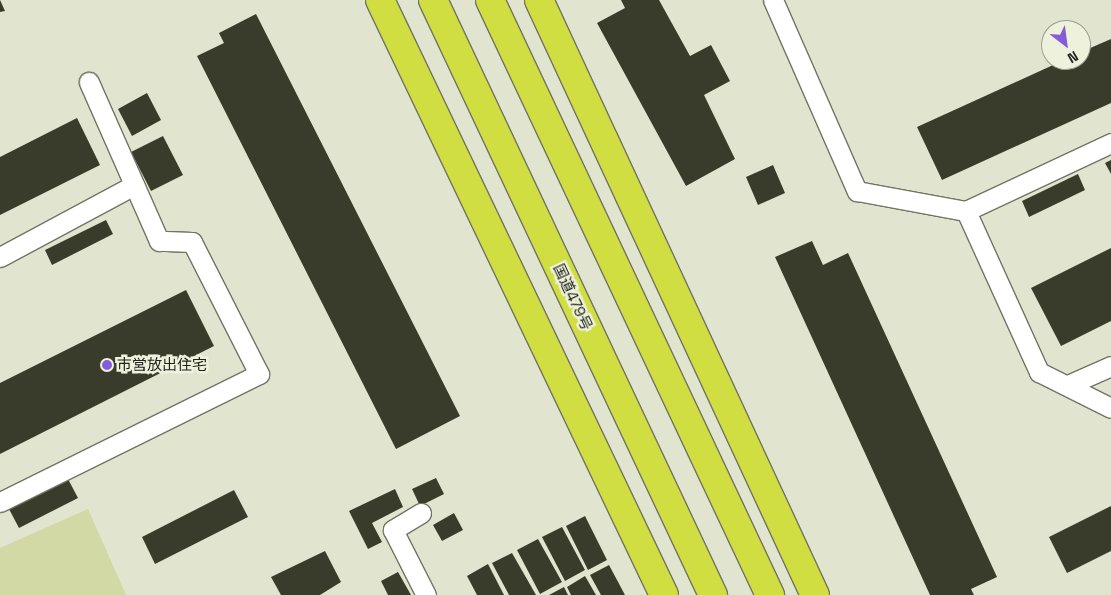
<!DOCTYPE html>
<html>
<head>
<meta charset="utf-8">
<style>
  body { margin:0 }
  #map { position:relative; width:1111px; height:595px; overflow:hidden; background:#e1e4cf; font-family:"Space Grotesk","Noto Sans JP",sans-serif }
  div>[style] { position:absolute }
  .green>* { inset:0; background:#d2d9a4 }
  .building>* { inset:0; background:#393c2b }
  .roads { filter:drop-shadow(1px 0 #727462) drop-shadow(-1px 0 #727462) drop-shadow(0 1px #727462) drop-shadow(0 -1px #727462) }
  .lane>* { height:19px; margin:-9.5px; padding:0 9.5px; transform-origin:9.5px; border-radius:9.5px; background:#fff }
  .highway>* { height:28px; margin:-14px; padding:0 14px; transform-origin:14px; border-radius:14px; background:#d0de41 }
  .dots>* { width:14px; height:14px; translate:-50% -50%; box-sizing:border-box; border:2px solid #eef1dc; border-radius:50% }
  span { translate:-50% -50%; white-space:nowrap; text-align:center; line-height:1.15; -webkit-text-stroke:5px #eef1dc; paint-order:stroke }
  .street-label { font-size:15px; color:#21221a }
  .poi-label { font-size:15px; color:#21221a }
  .left { translate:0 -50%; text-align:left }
  .north { position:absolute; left:1041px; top:20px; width:50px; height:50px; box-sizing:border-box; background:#eef1dc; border:1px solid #9c9e8e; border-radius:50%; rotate:150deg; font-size:14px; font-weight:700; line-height:20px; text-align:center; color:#21221a }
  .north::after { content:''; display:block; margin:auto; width:18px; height:22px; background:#835ed8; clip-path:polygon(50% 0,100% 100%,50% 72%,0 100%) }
</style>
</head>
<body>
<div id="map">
  <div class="green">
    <div style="clip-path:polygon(88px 509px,126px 595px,0 595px,0 548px)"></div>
  </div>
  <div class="building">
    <div style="clip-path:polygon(0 0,5px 11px,0 12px)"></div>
    <div style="clip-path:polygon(621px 0,659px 0,690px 56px,711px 45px,730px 81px,704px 95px,735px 159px,686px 186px,597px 23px,625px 8px)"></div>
    <div style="clip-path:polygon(256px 14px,460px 416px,396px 449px,197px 56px,224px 43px,219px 33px)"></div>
    <div style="clip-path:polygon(1111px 39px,1111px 103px,942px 180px,917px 127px,1064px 60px,1081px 60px,1081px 52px)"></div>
    <div style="clip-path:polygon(147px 93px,161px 120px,132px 136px,118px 109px)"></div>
    <div style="clip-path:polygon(77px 118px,100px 165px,0 215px,0 157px)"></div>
    <div style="clip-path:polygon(163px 136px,183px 175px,151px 191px,131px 152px)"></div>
    <div style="clip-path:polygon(1111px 160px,1111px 174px,1105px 163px)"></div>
    <div style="clip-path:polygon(773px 165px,785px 193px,758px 205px,746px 177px)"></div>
    <div style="clip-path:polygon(1078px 174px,1085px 190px,1029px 217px,1022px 201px)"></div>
    <div style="clip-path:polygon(106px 220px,113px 234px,52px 265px,45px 250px)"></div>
    <div style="clip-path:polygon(812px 241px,823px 265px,848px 253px,997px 577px,971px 589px,974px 595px,930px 595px,775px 257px)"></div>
    <div style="clip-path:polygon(1111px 248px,1111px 321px,1061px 346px,1031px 288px)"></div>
    <div style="clip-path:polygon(186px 290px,214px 346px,0 454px,0 383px)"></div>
    <div style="clip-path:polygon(436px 478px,444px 494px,420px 506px,412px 489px)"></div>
    <div style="clip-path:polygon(68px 479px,78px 498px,19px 528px,9px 509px)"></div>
    <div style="clip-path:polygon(395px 489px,403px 507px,372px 523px,382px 542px,368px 549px,349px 511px)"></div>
    <div style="clip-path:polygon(234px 490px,248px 517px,155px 564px,142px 537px)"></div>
    <div style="clip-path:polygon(1111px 506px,1111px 551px,1067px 573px,1049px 537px)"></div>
    <div style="clip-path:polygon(454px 513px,463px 530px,442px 541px,433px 525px)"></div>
    <div style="clip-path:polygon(585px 516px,607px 560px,588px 570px,566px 526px)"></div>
    <div style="clip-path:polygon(562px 527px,585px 570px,565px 581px,542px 537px)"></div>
    <div style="clip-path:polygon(538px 539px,562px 582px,540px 594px,517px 550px)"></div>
    <div style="clip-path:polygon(325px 551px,341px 582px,320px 595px,281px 595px,271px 577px)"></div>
    <div style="clip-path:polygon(512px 553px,536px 595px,509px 595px,492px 563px)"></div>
    <div style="clip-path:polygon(488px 564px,504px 595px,477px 595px,467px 576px)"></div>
    <div style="clip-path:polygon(609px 565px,625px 595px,601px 595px,590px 575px)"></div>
    <div style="clip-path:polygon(398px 572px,411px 595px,388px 595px,381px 581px)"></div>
    <div style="clip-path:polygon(585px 576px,596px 595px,571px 595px,567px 587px)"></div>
    <div style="clip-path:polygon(564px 587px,568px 595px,549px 595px)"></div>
  </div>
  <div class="roads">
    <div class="lane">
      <div style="left:773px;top:0;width:209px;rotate:66.3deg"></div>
      <div style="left:857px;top:191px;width:111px;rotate:10.4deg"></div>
      <div style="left:1111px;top:143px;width:160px;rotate:154.9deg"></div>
      <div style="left:966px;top:211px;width:177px;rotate:65.6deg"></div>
      <div style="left:1039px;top:372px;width:80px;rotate:26.6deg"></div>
      <div style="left:0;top:257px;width:152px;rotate:-28.2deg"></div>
      <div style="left:1068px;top:385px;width:47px;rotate:-23.8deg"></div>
      <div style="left:0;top:502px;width:289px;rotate:-26.3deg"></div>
      <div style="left:259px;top:374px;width:148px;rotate:-116.9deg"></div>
      <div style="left:192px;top:242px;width:33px;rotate:-178deg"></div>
      <div style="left:159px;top:241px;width:174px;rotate:-113.8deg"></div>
      <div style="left:421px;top:513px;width:33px;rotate:149deg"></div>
      <div style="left:393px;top:530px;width:73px;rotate:63.1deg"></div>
    </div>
    <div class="highway">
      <div style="left:380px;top:0;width:659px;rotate:64.48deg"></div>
      <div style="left:433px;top:0;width:658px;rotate:64.8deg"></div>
      <div style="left:490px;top:0;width:658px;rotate:64.8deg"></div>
      <div style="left:539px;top:0;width:656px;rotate:65.12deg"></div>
    </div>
  </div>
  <div class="dots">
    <div style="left:107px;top:365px;background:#835ed8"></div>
  </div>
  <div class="street-label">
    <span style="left:573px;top:297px;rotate:65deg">国道479号</span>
  </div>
  <div class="poi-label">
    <span class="left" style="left:117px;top:365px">市営放出住宅</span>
  </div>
  <div class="north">N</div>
</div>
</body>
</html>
